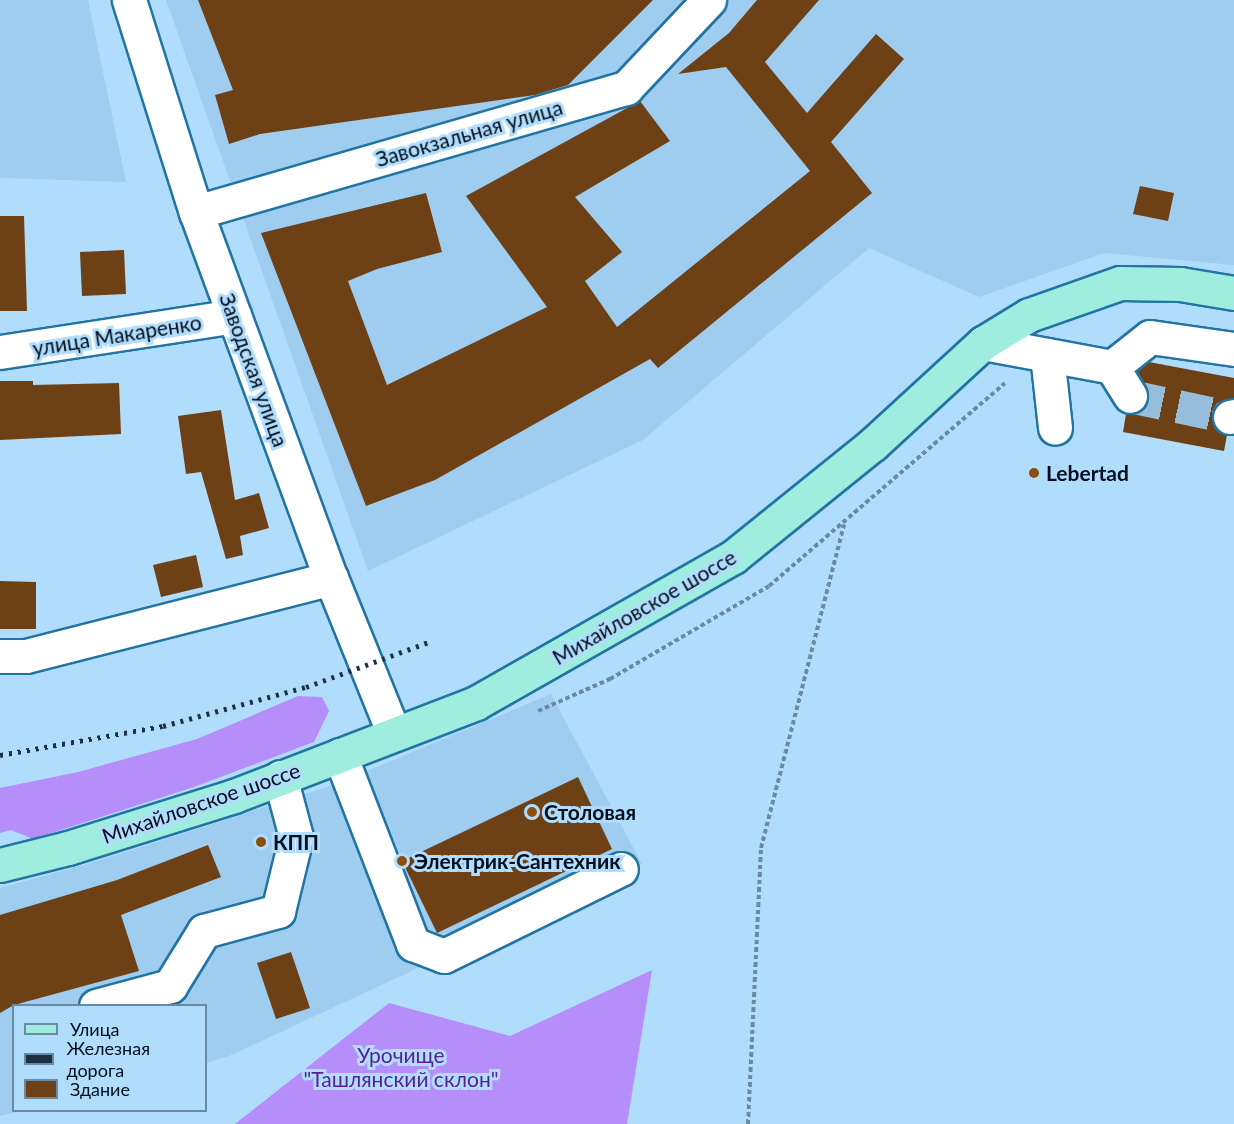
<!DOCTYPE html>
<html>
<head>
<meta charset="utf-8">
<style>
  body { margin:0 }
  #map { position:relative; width:1234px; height:1124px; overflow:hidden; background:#b1ddfd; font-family:Lato,sans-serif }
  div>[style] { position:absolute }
  .built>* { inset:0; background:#9ecdf0 }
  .forest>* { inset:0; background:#b68ef9 }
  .building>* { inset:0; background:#6e4015 }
  .minor-tunnel>* { height:33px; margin-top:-16.5px; transform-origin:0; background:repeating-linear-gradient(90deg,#96bedb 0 33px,transparent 0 49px) }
  .path>* { height:4px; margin-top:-2px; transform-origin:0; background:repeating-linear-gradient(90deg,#6a8aa3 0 4.5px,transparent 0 7.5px) }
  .roads { filter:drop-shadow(2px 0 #2274a3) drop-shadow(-2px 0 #2274a3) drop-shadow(0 2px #2274a3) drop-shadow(0 -2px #2274a3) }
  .minor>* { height:33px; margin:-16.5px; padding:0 16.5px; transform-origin:16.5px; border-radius:16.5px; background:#fff }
  .major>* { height:33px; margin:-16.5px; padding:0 16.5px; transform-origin:16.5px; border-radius:16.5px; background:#9eeddf }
  .rail>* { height:4.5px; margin-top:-2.25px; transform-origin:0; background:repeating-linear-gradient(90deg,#1d3041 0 3px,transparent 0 9px) }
  .dots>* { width:16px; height:16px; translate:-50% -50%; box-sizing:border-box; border:3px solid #b1ddfd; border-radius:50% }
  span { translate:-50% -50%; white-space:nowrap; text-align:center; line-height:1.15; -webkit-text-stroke:6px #b1ddfd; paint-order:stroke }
  .street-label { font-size:21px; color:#000e1c }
  .poi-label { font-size:21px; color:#000e1c; font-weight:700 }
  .left { translate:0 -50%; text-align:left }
  .park-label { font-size:21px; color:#591d9a }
  .legend { position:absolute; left:12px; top:1004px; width:195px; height:108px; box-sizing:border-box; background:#b1ddfd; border:2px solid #6a8aa3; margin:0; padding:8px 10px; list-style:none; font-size:18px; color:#000e1c }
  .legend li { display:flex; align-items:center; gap:12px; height:30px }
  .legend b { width:30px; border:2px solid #6a8aa3 }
</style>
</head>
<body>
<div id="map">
  <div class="built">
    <div style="clip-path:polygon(0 0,88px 0,126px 182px,0 178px)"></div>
    <div style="clip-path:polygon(166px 0,1234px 0,1234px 265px,1104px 253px,979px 297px,869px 248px,643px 440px,368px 571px)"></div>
    <div style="clip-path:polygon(551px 694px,642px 864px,229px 1056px,206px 1063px,206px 1006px,14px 1006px,14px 1110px,20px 1111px,0 1116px,0 888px,98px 861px,336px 784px)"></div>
  </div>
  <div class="forest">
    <div style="clip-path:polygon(298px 696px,322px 697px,329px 711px,314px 742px,194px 787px,33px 839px,11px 830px,0 833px,0 788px,78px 772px,197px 739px)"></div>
    <div style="clip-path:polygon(652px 970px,627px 1124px,235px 1124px,389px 1003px,510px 1036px)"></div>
  </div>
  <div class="building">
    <div style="clip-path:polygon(198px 0,653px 0,568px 85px,535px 95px,260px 134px,229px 144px,215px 95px,233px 90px)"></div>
    <div style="clip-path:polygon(757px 0,819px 0,765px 62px,807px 113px,876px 34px,904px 59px,831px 142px,872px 193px,658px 368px,650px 359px,435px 480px,366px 506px,261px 233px,426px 193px,442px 252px,377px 269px,348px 281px,387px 385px,547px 307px,466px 196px,640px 101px,670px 141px,575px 197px,622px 252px,585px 281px,617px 327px,810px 171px,726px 67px,678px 74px,729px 33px)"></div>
    <div style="clip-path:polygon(1140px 186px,1174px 193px,1168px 221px,1133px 214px)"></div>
    <div style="clip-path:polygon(0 216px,24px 216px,27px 311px,0 311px)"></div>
    <div style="clip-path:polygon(124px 250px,126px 294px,82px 296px,80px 252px)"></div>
    <div style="clip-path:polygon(1149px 362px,1234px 378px,1234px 398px,1217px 403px,1212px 412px,1216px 430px,1227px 435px,1224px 451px,1123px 432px,1126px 414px,1139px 412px,1147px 404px,1146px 387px,1137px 371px)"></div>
    <div style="clip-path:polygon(0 381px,33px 381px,33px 385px,119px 383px,121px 434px,0 440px)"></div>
    <div style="clip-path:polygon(221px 410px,235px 500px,259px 493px,269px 528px,240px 536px,243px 555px,226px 559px,201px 472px,186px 474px,178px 416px)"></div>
    <div style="clip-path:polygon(196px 555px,203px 587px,161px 597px,153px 565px)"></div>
    <div style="clip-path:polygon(0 581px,36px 582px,36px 629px,0 629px)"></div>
    <div style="clip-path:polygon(578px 777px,612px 849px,437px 933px,402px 861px)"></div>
    <div style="clip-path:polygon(208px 845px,221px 877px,121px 915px,139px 971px,14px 1005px,0 1013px,0 915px,117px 880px)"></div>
    <div style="clip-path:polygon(291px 952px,310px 1008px,276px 1019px,257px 963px)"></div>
  </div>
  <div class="minor-tunnel">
    <div style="left:1130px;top:396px;width:102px;rotate:11.9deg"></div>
  </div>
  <div class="path">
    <div style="left:538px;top:711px;width:79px;rotate:-24deg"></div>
    <div style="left:610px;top:679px;width:184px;rotate:-30.3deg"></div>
    <div style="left:769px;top:586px;width:311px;rotate:-40.7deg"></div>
    <div style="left:748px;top:1124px;width:276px;rotate:-87.3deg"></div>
    <div style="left:761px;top:848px;width:334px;rotate:-75.6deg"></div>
  </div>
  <div class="roads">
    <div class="minor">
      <div style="left:129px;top:0;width:222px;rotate:72.5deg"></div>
      <div style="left:196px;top:212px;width:390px;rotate:69.8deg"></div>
      <div style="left:331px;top:578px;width:168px;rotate:68deg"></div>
      <div style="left:196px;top:212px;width:448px;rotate:-16.1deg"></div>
      <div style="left:626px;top:88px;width:121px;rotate:-46.7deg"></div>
      <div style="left:983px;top:343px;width:131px;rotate:10.5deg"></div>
      <div style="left:1112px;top:367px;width:34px;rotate:58deg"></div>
      <div style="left:0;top:352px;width:237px;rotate:-8.7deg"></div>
      <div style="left:1047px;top:355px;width:73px;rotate:83.7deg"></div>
      <div style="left:1112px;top:367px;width:48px;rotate:-38.3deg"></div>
      <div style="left:1150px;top:337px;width:85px;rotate:8.1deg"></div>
      <div style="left:1230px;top:417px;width:4px;rotate:-14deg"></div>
      <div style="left:0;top:656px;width:26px"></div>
      <div style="left:26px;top:656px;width:315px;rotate:-14.3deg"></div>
      <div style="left:340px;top:755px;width:203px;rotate:68.9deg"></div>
      <div style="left:413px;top:944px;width:33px;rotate:21deg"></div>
      <div style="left:444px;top:956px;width:197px;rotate:-26.2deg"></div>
      <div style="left:96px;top:1006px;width:77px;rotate:-15.1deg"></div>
      <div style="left:170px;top:986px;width:65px;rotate:-58.3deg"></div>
      <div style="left:204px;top:931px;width:77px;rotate:-15.1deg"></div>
      <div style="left:278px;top:911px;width:76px;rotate:-76.3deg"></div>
      <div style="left:296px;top:837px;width:62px;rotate:-104.9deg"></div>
    </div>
    <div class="major">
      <div style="left:0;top:865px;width:70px;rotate:-14deg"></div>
      <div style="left:68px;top:848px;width:174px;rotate:-17.4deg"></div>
      <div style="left:234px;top:796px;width:259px;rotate:-21deg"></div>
      <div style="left:476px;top:703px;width:296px;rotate:-29.6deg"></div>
      <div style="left:733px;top:557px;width:179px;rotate:-38.9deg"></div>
      <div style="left:872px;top:445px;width:151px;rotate:-42.6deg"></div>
      <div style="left:983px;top:343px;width:54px;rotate:-31.3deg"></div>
      <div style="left:1029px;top:315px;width:96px;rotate:-19.4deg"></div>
      <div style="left:1120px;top:283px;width:60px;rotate:1deg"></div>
      <div style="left:1180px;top:284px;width:55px;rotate:9.5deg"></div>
    </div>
  </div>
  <div class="rail">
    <div style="left:0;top:755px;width:166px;rotate:-10.1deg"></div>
    <div style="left:163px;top:726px;width:148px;rotate:-15.3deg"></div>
    <div style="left:306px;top:687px;width:131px;rotate:-20.1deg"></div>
  </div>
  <div class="dots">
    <div style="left:1034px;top:473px;background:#8b4e0e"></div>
    <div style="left:532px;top:812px;background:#8b4e0e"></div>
    <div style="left:261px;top:842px;background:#8b4e0e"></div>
    <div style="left:402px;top:861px;background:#8b4e0e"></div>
  </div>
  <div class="street-label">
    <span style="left:469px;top:133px;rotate:-16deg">Завокзальная улица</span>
    <span style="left:117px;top:335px;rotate:-9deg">улица Макаренко</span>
    <span style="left:254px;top:370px;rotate:70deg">Заводская улица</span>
    <span style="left:644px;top:607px;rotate:-30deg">Михайловское шоссе</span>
    <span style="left:201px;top:803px;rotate:-19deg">Михайловское шоссе</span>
  </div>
  <div class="poi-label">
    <span class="left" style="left:1046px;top:473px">Lebertad</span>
    <span class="left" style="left:544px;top:812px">Столовая</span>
    <span class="left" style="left:273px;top:842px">КПП</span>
    <span class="left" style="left:414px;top:861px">Электрик-Сантехник</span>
  </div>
  <div class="park-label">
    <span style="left:401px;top:1067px">Урочище<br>"Ташлянский склон"</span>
  </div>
  <ul class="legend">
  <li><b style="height:8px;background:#9eeddf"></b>Улица</li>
  <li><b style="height:8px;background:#1d3041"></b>Железная дорога</li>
  <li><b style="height:16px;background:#6e4015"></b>Здание</li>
  </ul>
</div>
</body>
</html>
